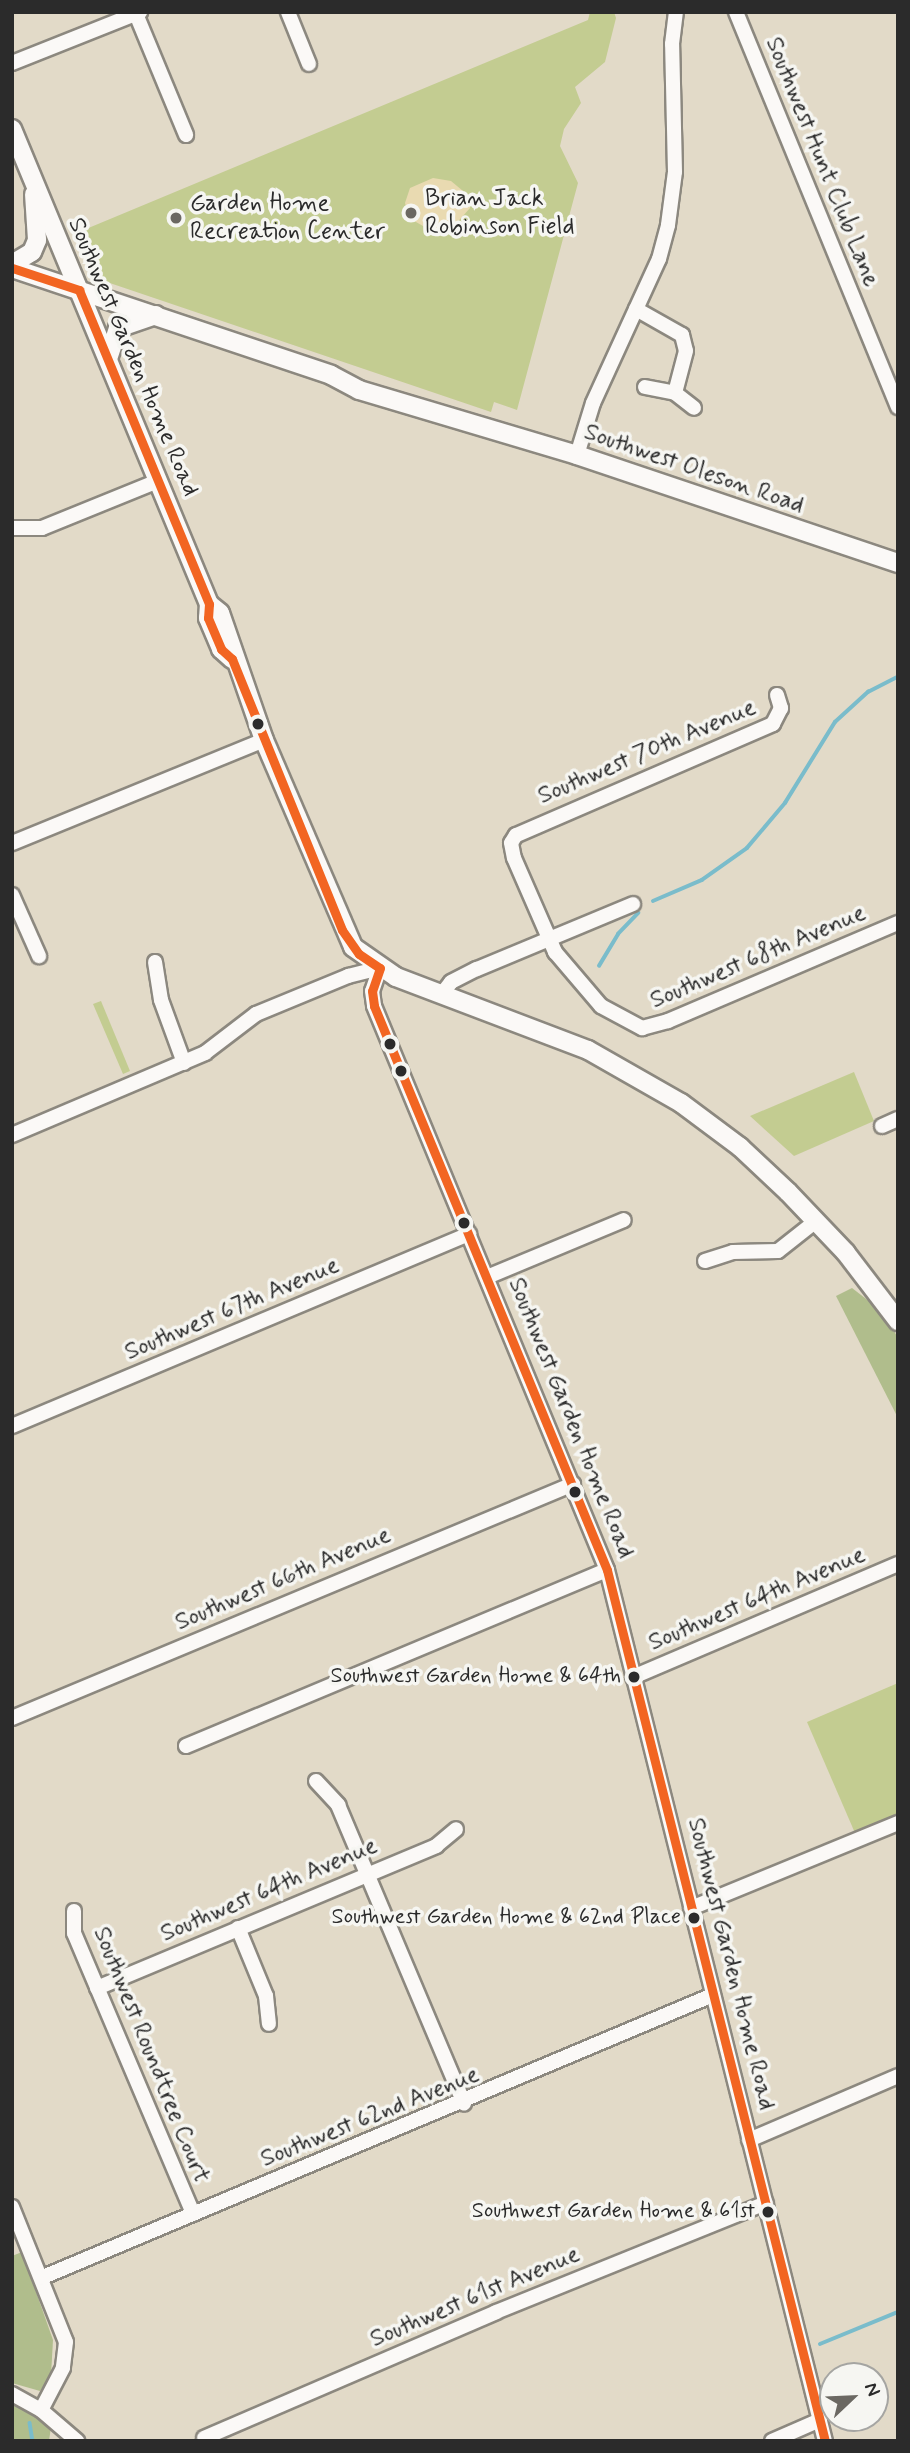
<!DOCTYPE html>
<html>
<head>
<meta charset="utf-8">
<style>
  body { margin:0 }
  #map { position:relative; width:910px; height:2453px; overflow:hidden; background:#e2dac8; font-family:Mynerve,sans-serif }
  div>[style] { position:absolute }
  .green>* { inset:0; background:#c3cc91 }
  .forest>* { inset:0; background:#b0bd8c }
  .sand>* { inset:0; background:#e9dab1 }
  .stream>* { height:3.5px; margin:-1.75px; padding:0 1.75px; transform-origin:1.75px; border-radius:1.75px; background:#7abccb }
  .roads { filter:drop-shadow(2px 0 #8c887f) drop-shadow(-2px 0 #8c887f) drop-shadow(0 2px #8c887f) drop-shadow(0 -2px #8c887f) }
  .minor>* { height:14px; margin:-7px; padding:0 7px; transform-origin:7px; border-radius:7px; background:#fbf9f7 }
  .major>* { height:18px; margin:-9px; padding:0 9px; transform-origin:9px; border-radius:9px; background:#fbf9f7 }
  .bus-1>* { height:9px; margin:-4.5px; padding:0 4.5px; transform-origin:4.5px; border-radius:4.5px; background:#f26522 }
  .dots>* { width:19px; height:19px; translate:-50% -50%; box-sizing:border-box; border:4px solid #f6f6f2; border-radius:50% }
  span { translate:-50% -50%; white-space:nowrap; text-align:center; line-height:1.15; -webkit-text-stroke:7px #f6f6f2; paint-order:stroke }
  .bus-label { font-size:22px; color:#2b2b2b }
  .right { translate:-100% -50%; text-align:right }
  .street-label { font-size:24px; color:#2b2b2b }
  .poi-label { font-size:24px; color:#2b2b2b }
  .left { translate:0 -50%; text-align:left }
  .frame { position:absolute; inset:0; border:14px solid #2b2b2b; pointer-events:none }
  .north { position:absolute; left:819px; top:2362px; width:70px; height:70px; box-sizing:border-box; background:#f6f6f2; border:2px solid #a5a5a2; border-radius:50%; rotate:67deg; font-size:19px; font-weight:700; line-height:28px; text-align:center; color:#2b2b2b }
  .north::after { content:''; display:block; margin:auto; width:24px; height:32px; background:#6b6862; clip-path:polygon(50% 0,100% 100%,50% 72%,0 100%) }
</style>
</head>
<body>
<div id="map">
  <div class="green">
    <div style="clip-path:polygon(590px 12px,614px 12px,616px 18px,605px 62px,575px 87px,581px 103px,564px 129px,560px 146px,578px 183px,517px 410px,494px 402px,491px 412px,95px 278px,88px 270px,74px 234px,588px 20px)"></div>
    <div style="clip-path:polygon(101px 1001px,130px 1071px,123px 1074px,93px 1004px)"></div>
    <div style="clip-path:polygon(854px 1072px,874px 1121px,794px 1156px,750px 1116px)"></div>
    <div style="clip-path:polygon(898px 1683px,898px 1814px,855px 1833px,807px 1722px)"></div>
  </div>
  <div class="forest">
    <div style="clip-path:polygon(852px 1288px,883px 1312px,898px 1338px,898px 1418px,836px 1296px)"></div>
    <div style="clip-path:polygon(22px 2252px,53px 2340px,51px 2375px,40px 2391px,12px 2383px,12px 2256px)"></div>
    <div style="clip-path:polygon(14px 2404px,51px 2427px,49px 2441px,12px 2441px)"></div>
  </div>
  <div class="sand">
    <div style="clip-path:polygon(433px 178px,451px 181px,469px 196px,470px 208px,454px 226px,430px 230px,409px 218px,405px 203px,410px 188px)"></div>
  </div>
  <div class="stream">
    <div style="left:653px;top:901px;width:53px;rotate:-23.2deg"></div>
    <div style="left:702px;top:880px;width:55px;rotate:-35.4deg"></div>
    <div style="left:747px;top:848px;width:59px;rotate:-49.8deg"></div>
    <div style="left:785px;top:803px;width:95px;rotate:-58.3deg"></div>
    <div style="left:835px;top:722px;width:45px;rotate:-42.3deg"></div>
    <div style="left:868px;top:692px;width:34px;rotate:-27deg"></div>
    <div style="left:599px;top:966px;width:37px;rotate:-59deg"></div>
    <div style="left:618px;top:934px;width:29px;rotate:-46deg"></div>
    <div style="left:820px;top:2344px;width:84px;rotate:-22.3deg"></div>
    <div style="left:30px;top:2423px;width:18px;rotate:81deg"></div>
  </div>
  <div class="roads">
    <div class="minor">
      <div style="left:288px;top:12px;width:56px;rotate:68deg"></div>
      <div style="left:736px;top:12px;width:427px;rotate:67.7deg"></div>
      <div style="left:136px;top:14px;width:131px;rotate:67.5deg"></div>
      <div style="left:12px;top:63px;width:138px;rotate:-21.7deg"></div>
      <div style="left:636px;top:309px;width:53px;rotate:29.5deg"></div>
      <div style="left:682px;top:335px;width:16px;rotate:76deg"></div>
      <div style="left:686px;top:351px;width:43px;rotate:104.7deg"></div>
      <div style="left:645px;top:387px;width:31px;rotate:11deg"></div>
      <div style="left:675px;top:393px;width:24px;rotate:38deg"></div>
      <div style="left:577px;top:455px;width:54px;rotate:-72.9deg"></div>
      <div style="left:593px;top:403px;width:158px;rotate:-65.4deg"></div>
      <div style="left:659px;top:259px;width:35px;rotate:-75deg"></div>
      <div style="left:668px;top:225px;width:53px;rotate:-82.5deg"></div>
      <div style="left:675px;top:172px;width:128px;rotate:-91.3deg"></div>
      <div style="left:672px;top:44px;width:32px;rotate:-83deg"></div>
      <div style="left:12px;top:528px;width:30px"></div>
      <div style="left:42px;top:528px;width:125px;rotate:-22.1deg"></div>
      <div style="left:777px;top:695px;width:14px;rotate:73deg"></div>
      <div style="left:781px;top:708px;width:18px;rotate:117deg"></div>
      <div style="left:773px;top:724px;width:280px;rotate:156.6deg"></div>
      <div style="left:516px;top:835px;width:9px;rotate:122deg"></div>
      <div style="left:511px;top:843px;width:15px;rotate:79deg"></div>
      <div style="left:514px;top:858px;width:103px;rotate:66.4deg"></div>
      <div style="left:555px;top:952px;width:71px;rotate:49.6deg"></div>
      <div style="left:601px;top:1006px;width:47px;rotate:28.2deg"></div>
      <div style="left:642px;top:1028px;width:27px;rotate:-15deg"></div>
      <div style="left:668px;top:1021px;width:250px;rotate:-23.1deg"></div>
      <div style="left:12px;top:843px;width:272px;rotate:-22.2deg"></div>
      <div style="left:12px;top:895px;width:67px;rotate:66.1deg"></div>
      <div style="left:155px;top:962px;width:38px;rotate:81deg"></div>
      <div style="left:161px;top:1000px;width:67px;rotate:69.9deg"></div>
      <div style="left:380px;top:968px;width:24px;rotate:109deg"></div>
      <div style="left:372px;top:991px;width:15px;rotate:82deg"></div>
      <div style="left:374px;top:1006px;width:610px;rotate:67.55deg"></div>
      <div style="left:607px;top:1570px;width:898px;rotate:75.95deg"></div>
      <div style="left:441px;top:995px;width:16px;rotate:-52deg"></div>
      <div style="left:451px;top:982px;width:29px;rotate:-27deg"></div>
      <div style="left:477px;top:969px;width:169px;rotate:-22.6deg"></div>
      <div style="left:882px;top:1126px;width:17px;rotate:-24deg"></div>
      <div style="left:12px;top:1135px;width:210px;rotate:-23deg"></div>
      <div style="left:205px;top:1053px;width:64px;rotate:-37.4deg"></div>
      <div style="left:256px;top:1014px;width:100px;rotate:-22.4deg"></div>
      <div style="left:348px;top:976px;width:33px;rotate:-14deg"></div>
      <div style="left:705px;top:1261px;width:29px;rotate:-18deg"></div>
      <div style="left:733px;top:1252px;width:45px;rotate:-1.3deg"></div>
      <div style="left:778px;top:1251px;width:48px;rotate:-38.3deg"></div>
      <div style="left:487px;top:1277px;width:148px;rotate:-22.6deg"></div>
      <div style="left:12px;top:1426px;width:496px;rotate:-22.8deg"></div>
      <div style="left:633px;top:1677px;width:288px;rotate:-23.1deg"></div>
      <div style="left:12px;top:1718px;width:608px;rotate:-22.64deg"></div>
      <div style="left:186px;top:1746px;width:456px;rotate:-22.7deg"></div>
      <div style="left:316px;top:1781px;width:33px;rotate:47deg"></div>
      <div style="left:338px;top:1805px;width:324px;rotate:67.1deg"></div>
      <div style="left:691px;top:1908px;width:224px;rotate:-22.3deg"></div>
      <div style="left:74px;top:1911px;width:22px;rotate:90deg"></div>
      <div style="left:74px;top:1933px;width:305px;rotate:67deg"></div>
      <div style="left:238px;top:1928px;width:74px;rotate:67.6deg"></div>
      <div style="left:266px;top:1996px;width:28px;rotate:84deg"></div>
      <div style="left:97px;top:1988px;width:368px;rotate:-22.7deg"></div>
      <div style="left:436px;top:1846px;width:26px;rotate:-40deg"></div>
      <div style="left:749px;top:2140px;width:162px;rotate:-23.2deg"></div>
      <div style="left:12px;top:2207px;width:145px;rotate:68.2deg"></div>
      <div style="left:66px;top:2342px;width:26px;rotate:97deg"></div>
      <div style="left:63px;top:2368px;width:47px;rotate:117.6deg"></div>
      <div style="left:43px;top:2277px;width:727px;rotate:-22.83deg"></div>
      <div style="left:12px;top:2394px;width:33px;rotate:29deg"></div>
      <div style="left:41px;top:2410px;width:48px;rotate:40.7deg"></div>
      <div style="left:204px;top:2438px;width:318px;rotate:-23.3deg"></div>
      <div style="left:496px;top:2312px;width:291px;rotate:-22deg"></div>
      <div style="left:772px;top:2441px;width:52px;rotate:-23.6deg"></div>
    </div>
    <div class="major">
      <div style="left:12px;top:129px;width:514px;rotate:67.47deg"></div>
      <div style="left:209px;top:604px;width:14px;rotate:39deg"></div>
      <div style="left:220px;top:613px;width:134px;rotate:70.9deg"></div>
      <div style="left:264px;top:740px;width:225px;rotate:66.7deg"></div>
      <div style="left:353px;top:947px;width:52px;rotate:34.9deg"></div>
      <div style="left:396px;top:977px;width:205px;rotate:20.8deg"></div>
      <div style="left:588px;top:1050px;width:107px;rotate:29.7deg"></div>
      <div style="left:681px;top:1103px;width:74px;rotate:36.7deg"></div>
      <div style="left:740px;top:1147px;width:66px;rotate:43.2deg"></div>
      <div style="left:788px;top:1192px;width:84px;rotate:46.4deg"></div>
      <div style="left:846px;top:1253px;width:86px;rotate:52.6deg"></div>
      <div style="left:12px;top:264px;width:23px;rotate:-31deg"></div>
      <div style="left:32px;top:252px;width:13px;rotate:-67deg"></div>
      <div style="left:37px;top:240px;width:46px;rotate:-93.7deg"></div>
      <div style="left:12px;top:268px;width:336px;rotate:18.5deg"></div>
      <div style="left:331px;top:375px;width:32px;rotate:28deg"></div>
      <div style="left:359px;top:390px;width:227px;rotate:16.6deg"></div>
      <div style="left:577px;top:455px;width:339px;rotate:18.6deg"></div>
      <div style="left:108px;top:359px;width:33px;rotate:-72deg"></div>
      <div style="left:118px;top:328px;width:40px;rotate:-18.9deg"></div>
      <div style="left:209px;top:604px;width:14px;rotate:94deg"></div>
      <div style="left:208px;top:618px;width:34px;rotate:67deg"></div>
      <div style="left:221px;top:649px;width:15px;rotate:42deg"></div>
    </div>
  </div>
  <div class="bus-1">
    <div style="left:12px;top:268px;width:71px;rotate:18.2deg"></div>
    <div style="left:79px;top:290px;width:340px;rotate:67.5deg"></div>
    <div style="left:209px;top:604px;width:14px;rotate:94deg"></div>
    <div style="left:208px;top:618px;width:34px;rotate:67deg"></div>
    <div style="left:221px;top:649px;width:15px;rotate:42deg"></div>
    <div style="left:232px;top:659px;width:292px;rotate:67.9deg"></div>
    <div style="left:342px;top:930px;width:29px;rotate:55deg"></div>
    <div style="left:359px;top:954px;width:25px;rotate:34deg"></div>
    <div style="left:380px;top:968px;width:24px;rotate:109deg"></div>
    <div style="left:372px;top:991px;width:15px;rotate:82deg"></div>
    <div style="left:374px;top:1006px;width:610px;rotate:67.55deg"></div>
    <div style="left:607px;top:1570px;width:898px;rotate:75.95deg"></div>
  </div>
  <div class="dots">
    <div style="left:411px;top:213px;background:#6b6862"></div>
    <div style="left:176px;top:218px;background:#6b6862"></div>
    <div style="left:258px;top:724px;background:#2b2b2b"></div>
    <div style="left:390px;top:1044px;background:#2b2b2b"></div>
    <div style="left:401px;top:1071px;background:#2b2b2b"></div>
    <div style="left:464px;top:1223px;background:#2b2b2b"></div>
    <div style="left:575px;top:1492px;background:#2b2b2b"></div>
    <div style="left:634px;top:1677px;background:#2b2b2b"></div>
    <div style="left:694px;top:1918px;background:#2b2b2b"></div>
    <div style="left:768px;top:2212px;background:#2b2b2b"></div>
  </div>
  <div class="bus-label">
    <span class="right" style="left:621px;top:1677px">Southwest Garden Home &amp; 64th</span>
    <span class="right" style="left:681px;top:1918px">Southwest Garden Home &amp; 62nd Place</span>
    <span class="right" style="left:755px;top:2212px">Southwest Garden Home &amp; 61st</span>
  </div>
  <div class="street-label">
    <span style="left:822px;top:162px;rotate:68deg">Southwest Hunt Club Lane</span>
    <span style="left:133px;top:357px;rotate:67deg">Southwest Garden Home Road</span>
    <span style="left:694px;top:469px;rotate:19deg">Southwest Oleson Road</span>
    <span style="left:647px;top:752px;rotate:-23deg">Southwest 70th Avenue</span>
    <span style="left:758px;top:957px;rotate:-23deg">Southwest 68th Avenue</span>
    <span style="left:232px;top:1309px;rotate:-23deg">Southwest 67th Avenue</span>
    <span style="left:571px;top:1418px;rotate:68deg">Southwest Garden Home Road</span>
    <span style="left:283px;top:1579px;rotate:-23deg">Southwest 66th Avenue</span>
    <span style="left:757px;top:1599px;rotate:-23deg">Southwest 64th Avenue</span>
    <span style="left:269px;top:1890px;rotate:-23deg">Southwest 64th Avenue</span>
    <span style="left:731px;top:1964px;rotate:76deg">Southwest Garden Home Road</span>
    <span style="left:151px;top:2055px;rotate:68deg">Southwest Roundtree Court</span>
    <span style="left:370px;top:2117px;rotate:-22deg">Southwest 62nd Avenue</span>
    <span style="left:475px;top:2297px;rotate:-23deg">Southwest 61st Avenue</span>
  </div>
  <div class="poi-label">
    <span class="left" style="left:425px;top:213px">Brian Jack<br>Robinson Field</span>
    <span class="left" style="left:190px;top:218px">Garden Home<br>Recreation Center</span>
  </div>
  <div class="frame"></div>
  <div class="north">N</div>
</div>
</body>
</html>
